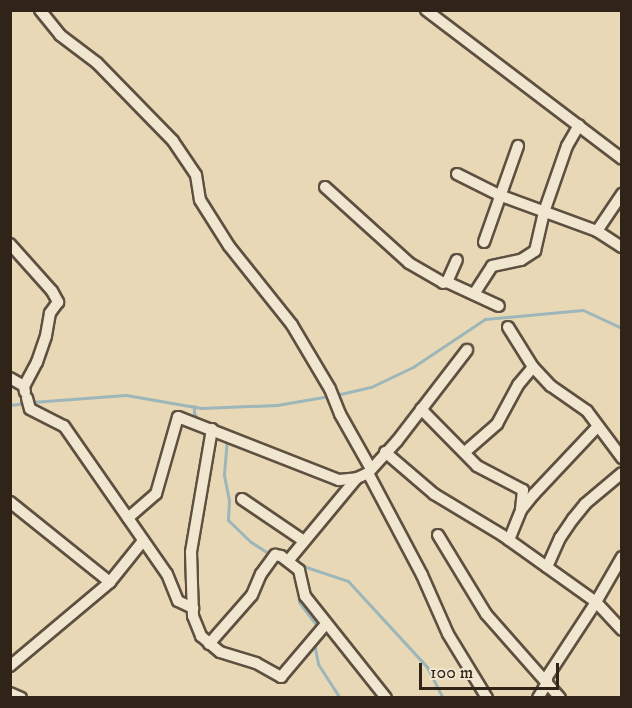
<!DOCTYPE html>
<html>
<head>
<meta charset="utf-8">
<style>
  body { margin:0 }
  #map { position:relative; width:632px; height:708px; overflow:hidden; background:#e9d8b6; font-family:"IM FELL DW Pica",serif }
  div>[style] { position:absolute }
  .stream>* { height:3px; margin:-1.5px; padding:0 1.5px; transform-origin:1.5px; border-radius:1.5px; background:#9db6ba }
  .roads { filter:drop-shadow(2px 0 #5e5040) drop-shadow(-2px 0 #5e5040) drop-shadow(0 2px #5e5040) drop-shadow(0 -2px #5e5040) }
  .street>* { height:10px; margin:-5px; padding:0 5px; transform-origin:5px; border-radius:5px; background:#f1e6d0 }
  span { translate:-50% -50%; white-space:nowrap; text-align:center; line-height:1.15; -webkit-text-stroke:5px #f1e6d0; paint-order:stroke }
  .frame { position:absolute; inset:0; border:12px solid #302318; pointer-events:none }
  .scale { position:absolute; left:419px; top:663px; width:140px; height:27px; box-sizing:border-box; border:3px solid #302318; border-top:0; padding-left:8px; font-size:18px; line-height:21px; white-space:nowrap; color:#302318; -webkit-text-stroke:4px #f1e6d0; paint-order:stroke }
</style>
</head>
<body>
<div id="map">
  <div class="stream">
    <div style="left:336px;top:395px;width:36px;rotate:-13deg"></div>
    <div style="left:371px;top:387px;width:47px;rotate:-25.5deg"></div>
    <div style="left:413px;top:367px;width:87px;rotate:-33.7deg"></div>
    <div style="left:485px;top:319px;width:98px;rotate:-5.2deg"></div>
    <div style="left:583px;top:310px;width:43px;rotate:24.8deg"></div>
    <div style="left:32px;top:402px;width:94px;rotate:-4.3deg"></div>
    <div style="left:126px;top:395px;width:76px;rotate:9.8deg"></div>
    <div style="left:201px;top:408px;width:76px;rotate:-2.3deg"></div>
    <div style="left:277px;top:405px;width:53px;rotate:-9.8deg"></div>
    <div style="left:10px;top:405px;width:16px;rotate:-7deg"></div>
    <div style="left:194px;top:406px;width:7px;rotate:90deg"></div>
    <div style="left:194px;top:413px;width:6px;rotate:59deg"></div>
    <div style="left:197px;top:418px;width:11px;rotate:27deg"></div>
    <div style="left:213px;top:425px;width:16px;rotate:27deg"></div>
    <div style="left:227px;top:439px;width:36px;rotate:95deg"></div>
    <div style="left:224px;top:475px;width:25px;rotate:79deg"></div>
    <div style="left:229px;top:500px;width:20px;rotate:93deg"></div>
    <div style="left:228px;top:520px;width:32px;rotate:44deg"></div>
    <div style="left:251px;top:542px;width:24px;rotate:33deg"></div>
    <div style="left:300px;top:565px;width:51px;rotate:18.4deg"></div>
    <div style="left:348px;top:581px;width:117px;rotate:47.4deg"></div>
    <div style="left:427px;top:667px;width:35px;rotate:63deg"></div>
    <div style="left:299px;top:592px;width:10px;rotate:90deg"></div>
    <div style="left:299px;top:602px;width:31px;rotate:53deg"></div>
    <div style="left:314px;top:643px;width:21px;rotate:79deg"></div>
    <div style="left:318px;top:664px;width:40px;rotate:57.1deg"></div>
  </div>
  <div class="roads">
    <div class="street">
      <div style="left:40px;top:10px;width:32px;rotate:51deg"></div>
      <div style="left:60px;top:35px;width:46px;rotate:37.1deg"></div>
      <div style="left:97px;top:63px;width:109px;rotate:45.7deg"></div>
      <div style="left:173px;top:141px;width:41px;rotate:55.9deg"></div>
      <div style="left:196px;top:175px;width:25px;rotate:81deg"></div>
      <div style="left:200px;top:200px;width:54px;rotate:57.8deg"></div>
      <div style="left:229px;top:246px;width:101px;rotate:51.4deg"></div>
      <div style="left:292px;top:325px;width:74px;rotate:59.3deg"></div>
      <div style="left:330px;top:389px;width:27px;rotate:68deg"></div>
      <div style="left:340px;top:414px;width:63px;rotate:60.6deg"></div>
      <div style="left:426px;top:10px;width:246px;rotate:37.2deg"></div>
      <div style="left:457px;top:174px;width:47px;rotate:26.6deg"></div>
      <div style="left:499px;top:195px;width:104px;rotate:20.2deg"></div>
      <div style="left:597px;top:231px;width:30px;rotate:33deg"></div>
      <div style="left:325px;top:187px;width:113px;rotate:42.1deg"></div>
      <div style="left:409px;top:263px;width:39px;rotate:30deg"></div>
      <div style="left:443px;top:283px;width:4px;rotate:-14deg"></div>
      <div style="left:447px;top:282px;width:57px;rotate:24.8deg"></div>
      <div style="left:597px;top:231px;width:45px;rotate:-56deg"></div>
      <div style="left:484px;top:242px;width:102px;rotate:-70.5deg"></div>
      <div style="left:10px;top:244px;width:63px;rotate:48.2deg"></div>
      <div style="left:52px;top:291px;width:13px;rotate:61deg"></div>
      <div style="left:58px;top:302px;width:14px;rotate:126deg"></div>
      <div style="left:50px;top:313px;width:23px;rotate:100deg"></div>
      <div style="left:46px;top:336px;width:28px;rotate:109deg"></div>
      <div style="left:37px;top:362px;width:27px;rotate:118deg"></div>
      <div style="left:24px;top:386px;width:6px;rotate:81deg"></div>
      <div style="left:447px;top:282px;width:24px;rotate:-66deg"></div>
      <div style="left:474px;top:294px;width:33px;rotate:-57deg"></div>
      <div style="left:492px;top:266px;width:30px;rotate:-12deg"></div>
      <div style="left:521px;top:260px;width:17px;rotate:-33deg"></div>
      <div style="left:535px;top:251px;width:40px;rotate:-77deg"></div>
      <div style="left:544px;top:212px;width:70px;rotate:-70.8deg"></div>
      <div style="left:567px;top:146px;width:24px;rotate:-60deg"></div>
      <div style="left:508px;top:327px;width:47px;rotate:58deg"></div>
      <div style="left:533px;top:367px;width:26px;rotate:47deg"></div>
      <div style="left:551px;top:386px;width:44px;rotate:34.8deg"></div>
      <div style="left:587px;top:411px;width:59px;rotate:53.3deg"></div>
      <div style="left:10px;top:378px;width:16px;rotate:30deg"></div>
      <div style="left:27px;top:398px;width:11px;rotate:75deg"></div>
      <div style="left:30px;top:409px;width:38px;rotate:27deg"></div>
      <div style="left:64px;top:426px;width:180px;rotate:55.2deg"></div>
      <div style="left:167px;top:574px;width:29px;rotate:68deg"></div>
      <div style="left:178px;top:601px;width:17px;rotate:25deg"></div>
      <div style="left:421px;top:409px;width:80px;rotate:45.5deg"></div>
      <div style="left:477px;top:466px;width:52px;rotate:27.6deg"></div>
      <div style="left:523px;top:490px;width:20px;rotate:96deg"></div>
      <div style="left:212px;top:429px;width:125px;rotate:99.7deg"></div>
      <div style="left:191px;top:552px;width:64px;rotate:88.2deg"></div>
      <div style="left:193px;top:616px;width:22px;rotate:68deg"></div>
      <div style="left:201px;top:636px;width:25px;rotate:40deg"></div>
      <div style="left:220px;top:652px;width:38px;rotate:17deg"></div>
      <div style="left:256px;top:663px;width:29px;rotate:29deg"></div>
      <div style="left:281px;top:677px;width:70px;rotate:-49.7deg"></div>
      <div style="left:385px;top:452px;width:65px;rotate:40.6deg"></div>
      <div style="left:434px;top:494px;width:79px;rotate:31.1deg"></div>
      <div style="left:502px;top:535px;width:115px;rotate:35.5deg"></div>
      <div style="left:596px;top:602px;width:38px;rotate:47deg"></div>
      <div style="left:465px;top:452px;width:43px;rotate:-41.2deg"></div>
      <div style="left:497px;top:424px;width:44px;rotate:-61.7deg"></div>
      <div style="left:518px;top:385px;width:23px;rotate:-50deg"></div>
      <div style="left:368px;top:473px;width:115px;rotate:62.1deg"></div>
      <div style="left:422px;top:575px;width:64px;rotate:66.2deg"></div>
      <div style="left:448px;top:634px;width:75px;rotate:58.6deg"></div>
      <div style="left:242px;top:499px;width:75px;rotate:34.1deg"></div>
      <div style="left:10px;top:502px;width:128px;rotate:38.7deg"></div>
      <div style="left:128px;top:518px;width:37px;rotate:-41deg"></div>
      <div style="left:156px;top:494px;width:80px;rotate:-74.1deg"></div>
      <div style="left:178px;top:417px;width:173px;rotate:21.4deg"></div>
      <div style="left:339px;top:480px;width:18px;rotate:-6deg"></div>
      <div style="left:438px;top:535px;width:92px;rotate:58.7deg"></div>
      <div style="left:486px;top:614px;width:112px;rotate:48.6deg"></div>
      <div style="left:509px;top:540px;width:32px;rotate:-68deg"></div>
      <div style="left:521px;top:510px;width:21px;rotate:-51deg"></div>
      <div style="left:534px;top:494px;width:93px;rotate:-46.7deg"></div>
      <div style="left:288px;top:561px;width:108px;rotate:-50.3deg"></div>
      <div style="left:357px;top:478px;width:12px;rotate:-24deg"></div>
      <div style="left:368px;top:473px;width:43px;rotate:-47.8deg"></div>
      <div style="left:397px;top:441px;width:115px;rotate:-52.4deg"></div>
      <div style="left:547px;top:567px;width:32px;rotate:-66deg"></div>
      <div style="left:560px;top:538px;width:23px;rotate:-56deg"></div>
      <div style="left:573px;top:519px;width:19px;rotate:-51deg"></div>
      <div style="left:585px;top:504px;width:48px;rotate:-40deg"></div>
      <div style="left:209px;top:644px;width:65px;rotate:-48.7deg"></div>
      <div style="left:252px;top:595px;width:23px;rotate:-67deg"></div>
      <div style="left:261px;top:574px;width:24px;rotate:-54deg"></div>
      <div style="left:275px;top:555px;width:6px;rotate:9deg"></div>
      <div style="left:281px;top:556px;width:23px;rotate:38deg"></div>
      <div style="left:299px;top:570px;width:27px;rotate:77deg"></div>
      <div style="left:305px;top:596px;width:130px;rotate:51.5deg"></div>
      <div style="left:10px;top:666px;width:131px;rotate:-40deg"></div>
      <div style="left:110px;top:582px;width:53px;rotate:-51.2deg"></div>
      <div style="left:10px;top:693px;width:12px;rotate:24deg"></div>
      <div style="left:538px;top:698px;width:17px;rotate:-59deg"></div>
      <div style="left:547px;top:683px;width:6px;rotate:-90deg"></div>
      <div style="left:547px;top:677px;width:90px;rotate:-56.8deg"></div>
      <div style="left:596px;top:602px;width:52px;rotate:-60deg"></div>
    </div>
  </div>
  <div class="frame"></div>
  <div class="scale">100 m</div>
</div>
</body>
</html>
